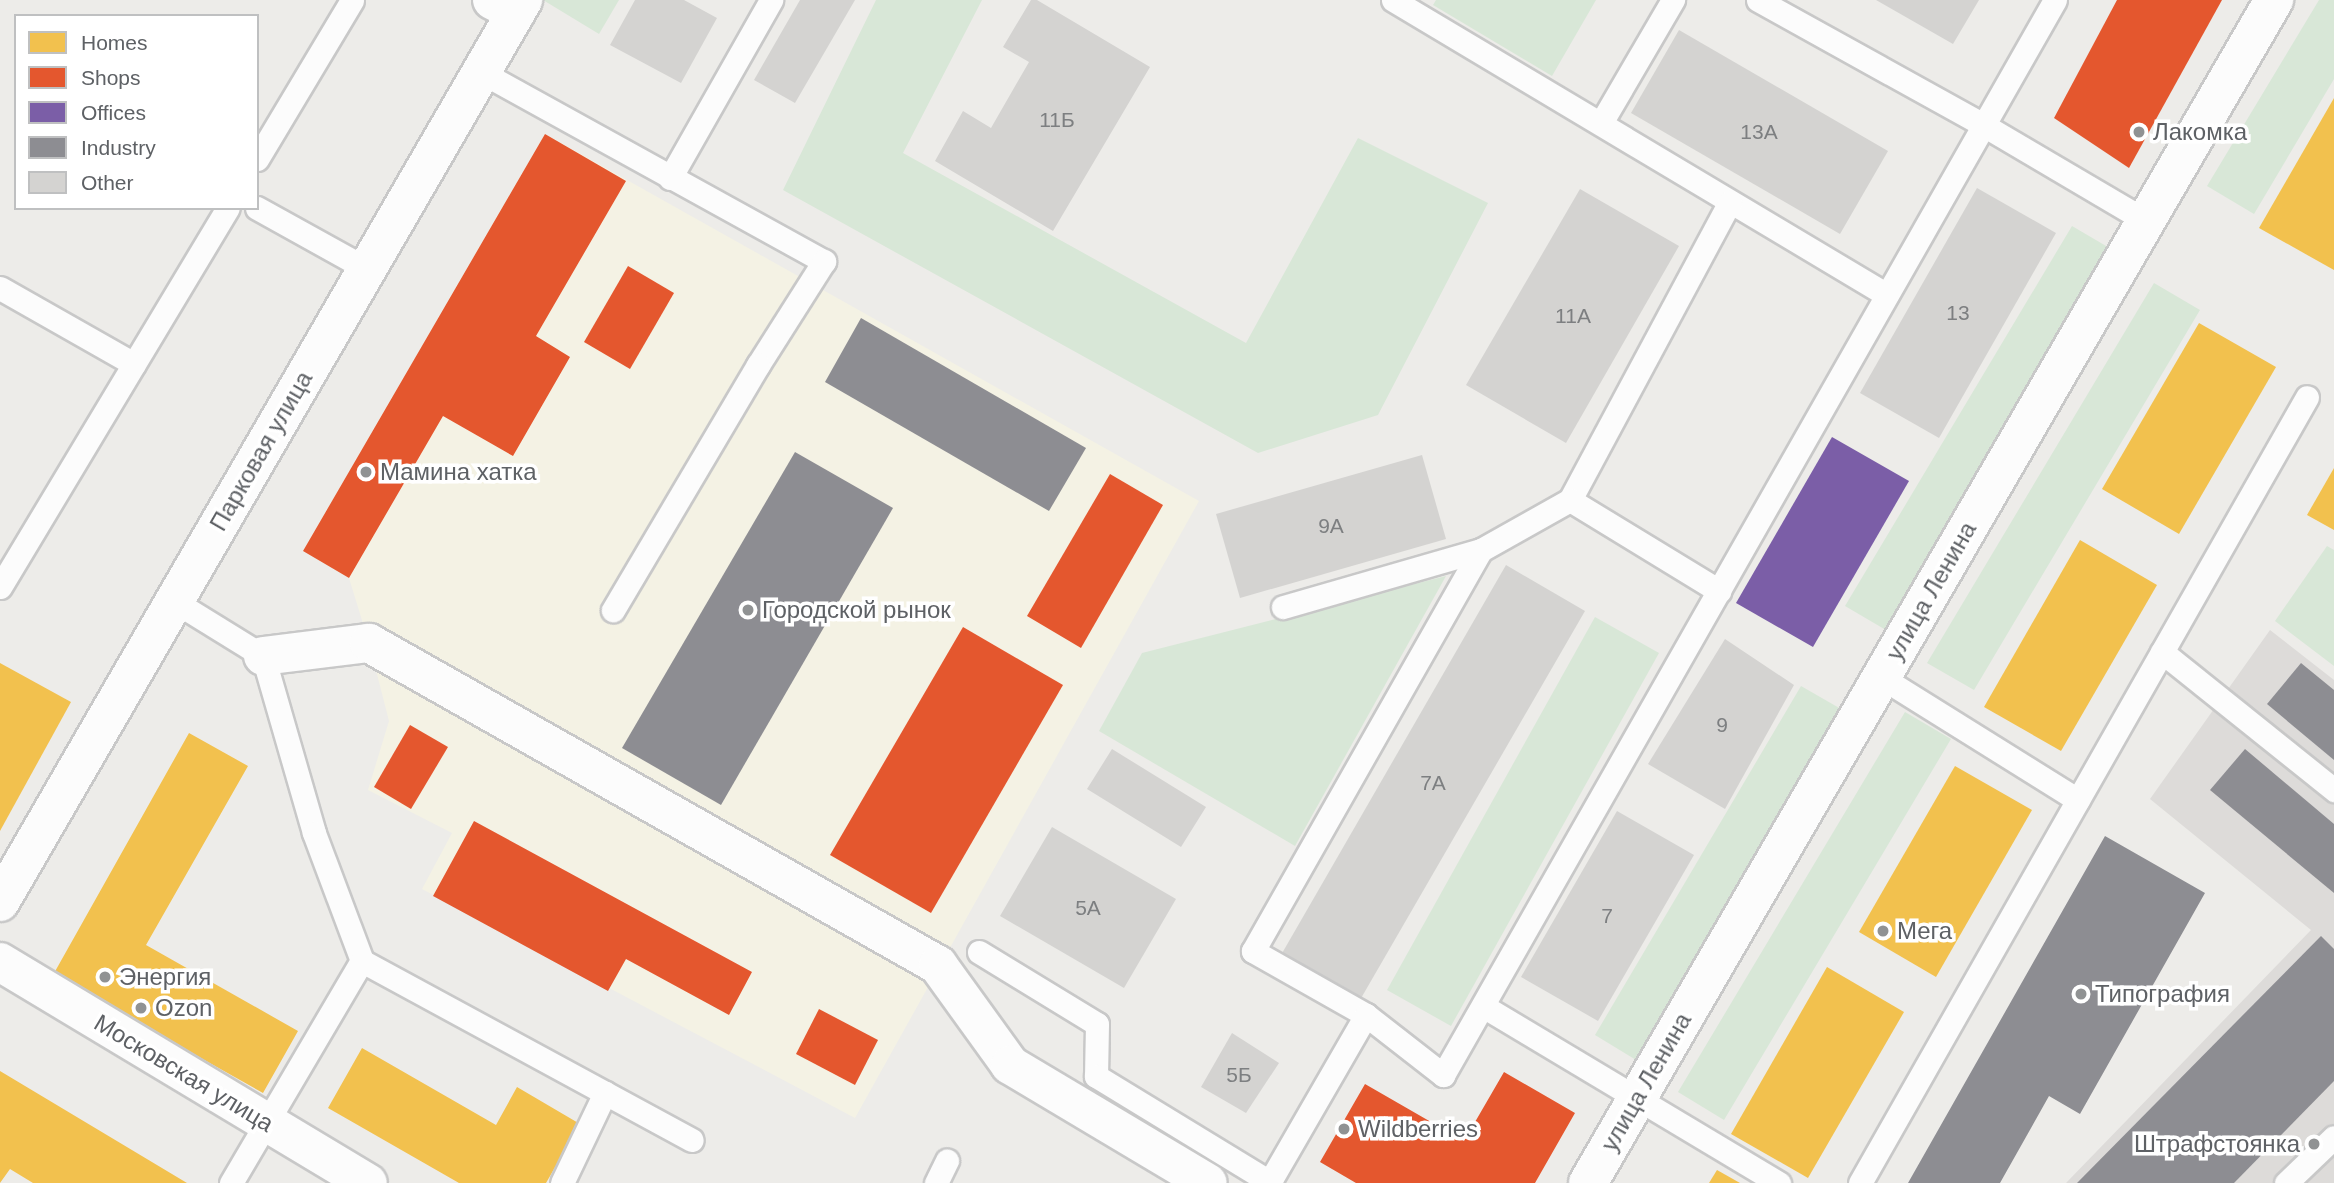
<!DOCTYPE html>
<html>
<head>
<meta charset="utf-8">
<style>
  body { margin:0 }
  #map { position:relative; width:2334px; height:1183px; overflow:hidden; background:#edece9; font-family:Helvetica,sans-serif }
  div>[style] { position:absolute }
  .commercial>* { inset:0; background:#f4f2e4 }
  .industrial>* { inset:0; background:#dddbd9 }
  .green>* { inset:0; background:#d8e7d7 }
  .homes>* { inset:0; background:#f2c14e }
  .shops>* { inset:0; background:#e4572e }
  .offices>* { inset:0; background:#7b5ea7 }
  .industry>* { inset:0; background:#8d8d92 }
  .building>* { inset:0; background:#d4d3d1 }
  .roads { filter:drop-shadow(2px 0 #c8c8c8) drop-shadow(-2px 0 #c8c8c8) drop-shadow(0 2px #c8c8c8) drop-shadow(0 -2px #c8c8c8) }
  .lane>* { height:23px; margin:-11.5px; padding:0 11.5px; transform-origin:11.5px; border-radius:11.5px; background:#fcfcfc }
  .street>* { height:38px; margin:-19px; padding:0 19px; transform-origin:19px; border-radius:19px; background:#fcfcfc }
  .secondary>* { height:38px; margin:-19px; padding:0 19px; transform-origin:19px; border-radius:19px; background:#fcfcfc }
  .dots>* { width:19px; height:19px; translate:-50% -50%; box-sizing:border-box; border:4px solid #fff; border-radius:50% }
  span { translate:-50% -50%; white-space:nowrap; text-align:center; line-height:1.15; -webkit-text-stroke:7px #fff; paint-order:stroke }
  .number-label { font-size:21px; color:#7d7f81 }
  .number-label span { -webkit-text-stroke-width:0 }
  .poi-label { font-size:24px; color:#5e6165 }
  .left { translate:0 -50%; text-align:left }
  .right { translate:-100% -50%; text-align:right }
  .street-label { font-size:24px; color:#5e6165 }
  .legend { position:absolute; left:14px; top:14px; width:245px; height:196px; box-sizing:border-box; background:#fff; border:2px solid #bfc0c1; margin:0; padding:9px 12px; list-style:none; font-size:21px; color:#5e6165 }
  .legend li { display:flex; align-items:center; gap:14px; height:35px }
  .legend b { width:35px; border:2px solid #bfc0c1 }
</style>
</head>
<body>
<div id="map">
  <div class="commercial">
    <div style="clip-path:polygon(545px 134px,1199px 501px,855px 1118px,422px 889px,452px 833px,368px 790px,389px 721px,369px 643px,349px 578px,303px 551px)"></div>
  </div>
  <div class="industrial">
    <div style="clip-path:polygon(2270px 630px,2334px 680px,2334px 1183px,2066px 1183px,2311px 930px,2150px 799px)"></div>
  </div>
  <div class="green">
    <div style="clip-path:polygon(543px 0,619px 0,599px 34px)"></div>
    <div style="clip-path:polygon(876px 0,982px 0,903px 153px,1246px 343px,1358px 138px,1488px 203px,1378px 415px,1258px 453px,783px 190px)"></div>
    <div style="clip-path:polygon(1436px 0,1596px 0,1552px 76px,1433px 5px)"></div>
    <div style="clip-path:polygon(2319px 0,2334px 0,2334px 79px,2254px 214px,2207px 186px)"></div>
    <div style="clip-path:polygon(2072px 226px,2118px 253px,1891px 633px,1845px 606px)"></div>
    <div style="clip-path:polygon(2154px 283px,2200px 310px,1974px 690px,1927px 663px)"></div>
    <div style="clip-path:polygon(2327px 546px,2334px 550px,2334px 666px,2275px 621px)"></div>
    <div style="clip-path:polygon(1446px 576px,1295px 846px,1099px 731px,1142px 653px)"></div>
    <div style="clip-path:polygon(1595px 617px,1659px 653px,1451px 1026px,1387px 990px)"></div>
    <div style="clip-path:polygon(1801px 686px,1841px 709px,1641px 1063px,1595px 1035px)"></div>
    <div style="clip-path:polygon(1905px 712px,1951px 739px,1724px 1120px,1678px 1092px)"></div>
  </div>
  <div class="homes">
    <div style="clip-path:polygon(2334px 98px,2334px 270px,2259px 228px)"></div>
    <div style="clip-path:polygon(2199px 323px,2276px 367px,2179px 534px,2102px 489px)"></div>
    <div style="clip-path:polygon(2334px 468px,2334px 530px,2307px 515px)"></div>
    <div style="clip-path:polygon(2080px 540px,2157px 585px,2061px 751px,1984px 707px)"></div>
    <div style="clip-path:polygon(0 663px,71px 702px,0 831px)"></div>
    <div style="clip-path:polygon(189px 733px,248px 766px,146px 945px,298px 1031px,263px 1093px,53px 975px)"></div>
    <div style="clip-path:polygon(1955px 766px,2032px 810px,1936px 977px,1859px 932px)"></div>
    <div style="clip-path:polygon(1827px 967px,1904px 1012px,1808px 1178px,1731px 1134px)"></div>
    <div style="clip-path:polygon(362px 1048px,496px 1125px,517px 1087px,580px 1124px,546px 1183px,459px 1183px,328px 1108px)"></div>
    <div style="clip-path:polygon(0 1071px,187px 1183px,33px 1183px,10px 1169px,0 1183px)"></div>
    <div style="clip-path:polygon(1717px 1170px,1740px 1183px,1709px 1183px)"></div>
  </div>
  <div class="shops">
    <div style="clip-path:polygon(2117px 0,2222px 0,2129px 168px,2054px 118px)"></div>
    <div style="clip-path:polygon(545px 134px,626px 181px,536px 336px,570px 357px,513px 456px,443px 416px,349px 578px,303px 551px)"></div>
    <div style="clip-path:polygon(628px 266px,674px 293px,630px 369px,584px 342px)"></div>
    <div style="clip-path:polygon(1110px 474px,1163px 505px,1081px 648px,1027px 616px)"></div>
    <div style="clip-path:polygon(963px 627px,1063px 685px,931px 913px,830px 855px)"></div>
    <div style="clip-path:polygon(410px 725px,448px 747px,411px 809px,374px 787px)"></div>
    <div style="clip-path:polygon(474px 821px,752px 972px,729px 1015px,626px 959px,608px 991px,433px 896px)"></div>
    <div style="clip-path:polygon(819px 1009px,878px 1040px,855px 1085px,796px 1054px)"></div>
    <div style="clip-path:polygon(1504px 1072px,1575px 1113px,1535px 1183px,1356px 1183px,1320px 1162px,1365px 1084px,1464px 1141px)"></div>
  </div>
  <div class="offices">
    <div style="clip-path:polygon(1832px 437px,1909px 481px,1813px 647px,1736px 603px)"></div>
  </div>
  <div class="industry">
    <div style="clip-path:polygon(861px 318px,1086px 448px,1049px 511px,825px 382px)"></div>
    <div style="clip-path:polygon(795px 452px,893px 508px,721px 805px,622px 748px)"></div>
    <div style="clip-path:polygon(2301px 663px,2334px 690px,2334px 760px,2267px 704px)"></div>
    <div style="clip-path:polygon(2245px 749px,2334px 824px,2334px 893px,2210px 790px)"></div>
    <div style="clip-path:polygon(2105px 836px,2205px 893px,2080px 1114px,2049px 1096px,2000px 1183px,1908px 1183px)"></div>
    <div style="clip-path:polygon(2321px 936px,2334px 949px,2334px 1081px,2234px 1183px,2077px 1183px)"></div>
  </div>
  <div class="building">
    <div style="clip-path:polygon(635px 0,684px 0,717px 18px,681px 83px,610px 45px)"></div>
    <div style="clip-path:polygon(800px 0,855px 0,795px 103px,754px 80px)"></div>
    <div style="clip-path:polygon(1031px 0,1037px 0,1150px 67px,1053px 231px,935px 161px,963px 111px,991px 128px,1029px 62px,1003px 47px)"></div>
    <div style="clip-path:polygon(1876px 0,1979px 0,1953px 44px)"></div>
    <div style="clip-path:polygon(1679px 30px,1888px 151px,1840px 234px,1631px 113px)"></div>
    <div style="clip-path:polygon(1977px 188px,2056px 233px,1939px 438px,1860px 393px)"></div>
    <div style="clip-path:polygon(1580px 189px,1679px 246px,1566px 443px,1466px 385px)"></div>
    <div style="clip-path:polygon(1422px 455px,1446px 539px,1240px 598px,1216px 514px)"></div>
    <div style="clip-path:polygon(1506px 565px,1585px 611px,1360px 1000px,1281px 955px)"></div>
    <div style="clip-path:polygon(1725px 639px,1794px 685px,1725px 809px,1648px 764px)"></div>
    <div style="clip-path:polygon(1112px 749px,1206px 807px,1181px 847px,1087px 789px)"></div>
    <div style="clip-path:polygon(1617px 811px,1694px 855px,1598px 1021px,1521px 977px)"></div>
    <div style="clip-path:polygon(1052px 827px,1176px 899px,1124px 988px,1000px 916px)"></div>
    <div style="clip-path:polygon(1232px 1033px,1279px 1063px,1246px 1113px,1201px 1087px)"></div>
  </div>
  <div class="roads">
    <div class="lane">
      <div style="left:1393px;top:0;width:575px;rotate:30.84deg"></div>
      <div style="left:1758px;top:0;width:260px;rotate:29deg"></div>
      <div style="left:1985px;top:126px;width:187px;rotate:30.5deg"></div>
      <div style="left:481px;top:72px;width:392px;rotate:28.9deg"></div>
      <div style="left:824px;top:261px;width:123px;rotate:122.4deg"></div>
      <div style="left:758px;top:365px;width:285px;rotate:120.6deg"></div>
      <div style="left:1601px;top:123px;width:143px;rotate:-59.7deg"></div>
      <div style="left:257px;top:159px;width:185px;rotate:-59.1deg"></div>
      <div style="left:670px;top:178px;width:205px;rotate:-60.4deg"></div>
      <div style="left:257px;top:208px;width:126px;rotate:29deg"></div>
      <div style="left:0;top:288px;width:154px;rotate:29.6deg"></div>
      <div style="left:1570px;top:500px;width:338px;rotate:-61.8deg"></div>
      <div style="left:0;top:587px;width:442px;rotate:-59deg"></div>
      <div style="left:174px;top:601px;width:105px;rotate:31.7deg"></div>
      <div style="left:263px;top:656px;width:184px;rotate:73.9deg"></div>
      <div style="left:314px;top:833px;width:137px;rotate:69.4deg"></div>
      <div style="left:362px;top:961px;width:375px;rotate:28.5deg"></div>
      <div style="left:1283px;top:607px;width:206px;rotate:-16.1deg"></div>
      <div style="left:2162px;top:652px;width:221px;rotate:38.7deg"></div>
      <div style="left:1881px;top:677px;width:232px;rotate:32deg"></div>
      <div style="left:979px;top:952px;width:138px;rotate:31.4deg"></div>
      <div style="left:1097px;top:1024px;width:52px;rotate:91.1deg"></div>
      <div style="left:1096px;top:1076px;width:205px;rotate:31.4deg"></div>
      <div style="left:1483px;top:1006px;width:345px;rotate:30.9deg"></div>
      <div style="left:1366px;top:1015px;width:130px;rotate:-150.5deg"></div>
      <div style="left:1253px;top:951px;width:461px;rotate:-60.4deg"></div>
      <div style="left:1481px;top:550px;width:102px;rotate:-29.3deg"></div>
      <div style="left:1570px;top:500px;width:175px;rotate:31.4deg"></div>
      <div style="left:231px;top:1183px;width:258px;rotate:-59.5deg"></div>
      <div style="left:562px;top:1183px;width:100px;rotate:-64.5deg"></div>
      <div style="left:936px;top:1183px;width:25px;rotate:-64deg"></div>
      <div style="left:1269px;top:1183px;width:194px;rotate:-60deg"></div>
      <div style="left:1366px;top:1015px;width:98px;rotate:37.9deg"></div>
      <div style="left:1443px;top:1075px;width:1237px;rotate:-60.35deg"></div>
      <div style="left:1860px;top:1183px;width:904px;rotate:-60.37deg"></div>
      <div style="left:2286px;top:1183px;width:66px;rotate:-43.8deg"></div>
    </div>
    <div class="street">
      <div style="left:492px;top:0;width:27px;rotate:27deg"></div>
      <div style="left:263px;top:656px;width:107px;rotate:-7deg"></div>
      <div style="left:369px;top:643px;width:654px;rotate:29.51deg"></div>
      <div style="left:938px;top:965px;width:123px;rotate:54.2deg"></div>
      <div style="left:1010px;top:1065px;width:230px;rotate:30.8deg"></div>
    </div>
    <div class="secondary">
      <div style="left:0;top:902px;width:1043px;rotate:-59.89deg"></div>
      <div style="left:0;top:962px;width:429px;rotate:31deg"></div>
      <div style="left:1588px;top:1183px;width:1368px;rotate:-59.89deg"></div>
    </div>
  </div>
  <div class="dots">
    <div style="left:2139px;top:132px;background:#909293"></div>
    <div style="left:366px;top:472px;background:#909293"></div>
    <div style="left:748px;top:610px;background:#909293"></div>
    <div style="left:1883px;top:931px;background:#909293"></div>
    <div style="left:105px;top:977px;background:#909293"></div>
    <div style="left:2081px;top:994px;background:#909293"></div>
    <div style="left:141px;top:1008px;background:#909293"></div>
    <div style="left:1344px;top:1129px;background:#909293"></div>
    <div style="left:2314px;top:1144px;background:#909293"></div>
  </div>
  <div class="number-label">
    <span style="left:1057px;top:120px">11Б</span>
    <span style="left:1759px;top:132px">13А</span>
    <span style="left:1958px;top:313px">13</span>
    <span style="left:1573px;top:316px">11А</span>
    <span style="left:1331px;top:526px">9А</span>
    <span style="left:1722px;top:725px">9</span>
    <span style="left:1433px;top:783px">7А</span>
    <span style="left:1088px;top:908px">5А</span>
    <span style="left:1607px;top:916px">7</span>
    <span style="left:1239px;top:1075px">5Б</span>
  </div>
  <div class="poi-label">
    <span class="left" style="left:2153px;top:132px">Лакомка</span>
    <span class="left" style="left:380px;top:472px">Мамина хатка</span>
    <span class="left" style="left:762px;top:610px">Городской рынок</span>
    <span class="left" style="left:1897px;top:931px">Мега</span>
    <span class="left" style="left:119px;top:977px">Энергия</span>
    <span class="left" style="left:2095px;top:994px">Типография</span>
    <span class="left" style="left:155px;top:1008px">Ozon</span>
    <span class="left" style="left:1358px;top:1129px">Wildberries</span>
    <span class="right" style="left:2300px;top:1144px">Штрафстоянка</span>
  </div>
  <div class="street-label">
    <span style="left:261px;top:451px;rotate:-60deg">Парковая улица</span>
    <span style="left:1931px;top:591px;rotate:-60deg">улица Ленина</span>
    <span style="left:184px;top:1073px;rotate:31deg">Московская улица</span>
    <span style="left:1646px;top:1082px;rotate:-60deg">улица Ленина</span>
  </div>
  <ul class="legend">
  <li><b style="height:19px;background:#f2c14e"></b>Homes</li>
  <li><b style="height:19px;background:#e4572e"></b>Shops</li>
  <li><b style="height:19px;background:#7b5ea7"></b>Offices</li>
  <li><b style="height:19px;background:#8d8d92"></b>Industry</li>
  <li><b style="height:19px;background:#d4d3d1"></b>Other</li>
  </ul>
</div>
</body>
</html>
